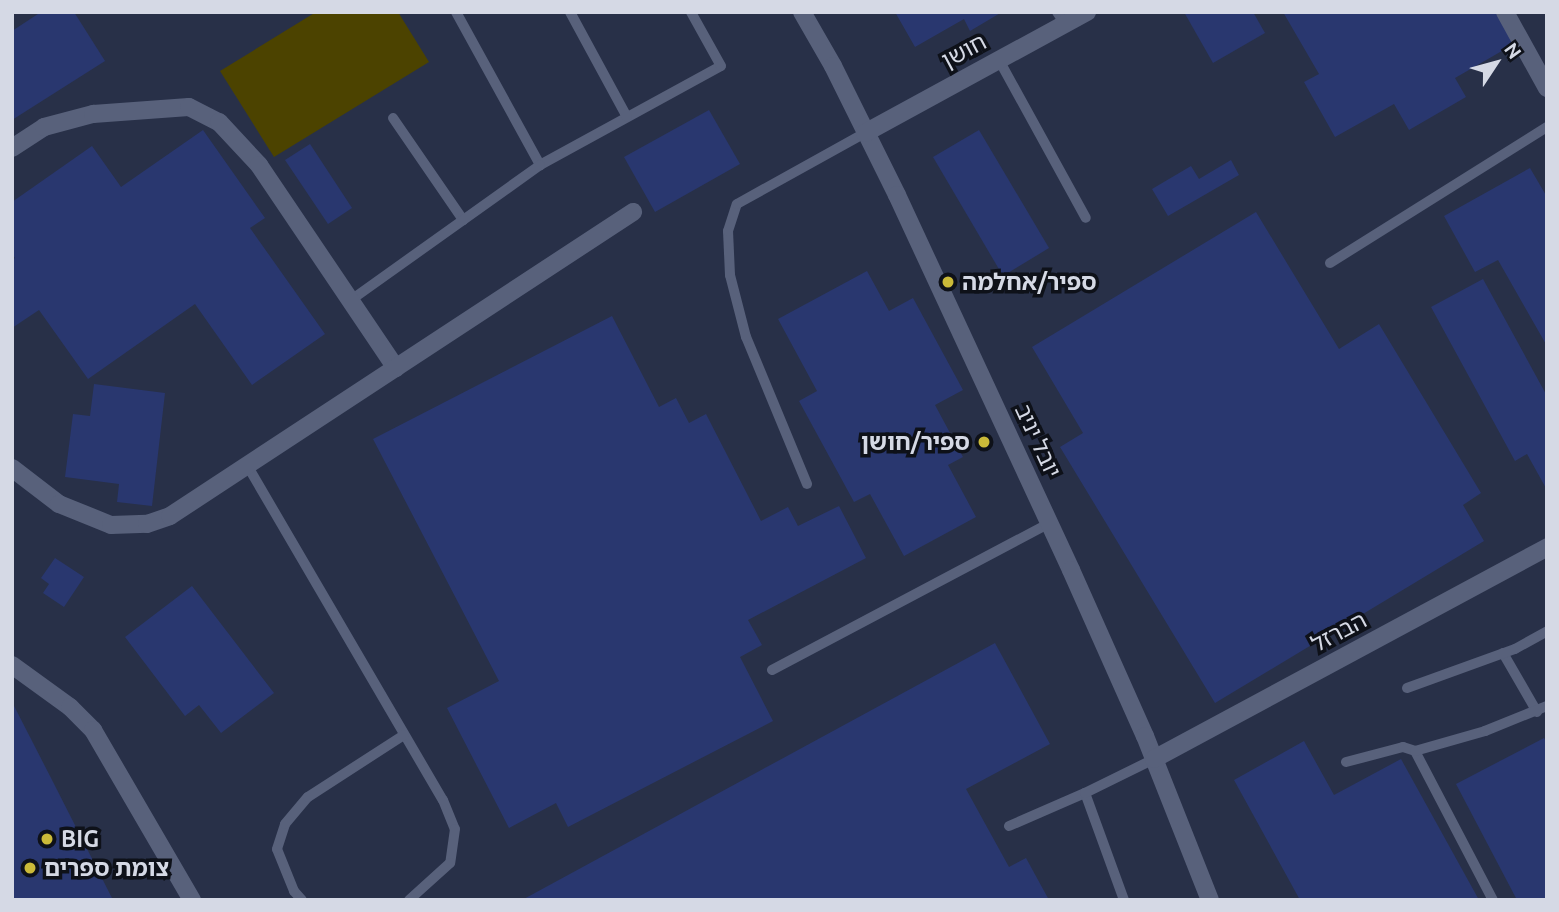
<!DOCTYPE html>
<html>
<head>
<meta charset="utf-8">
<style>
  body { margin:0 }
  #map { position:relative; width:1559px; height:912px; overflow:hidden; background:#222839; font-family:Ubuntu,"Noto Sans Hebrew",sans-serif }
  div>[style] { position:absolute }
  .built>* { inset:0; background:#283048 }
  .green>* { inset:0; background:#4c4300 }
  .building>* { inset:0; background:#29376f }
  .service>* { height:10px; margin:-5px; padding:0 5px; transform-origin:5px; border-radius:5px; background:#58617b }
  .minor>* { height:18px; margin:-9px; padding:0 9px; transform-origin:9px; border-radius:9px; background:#58617b }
  .dots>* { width:19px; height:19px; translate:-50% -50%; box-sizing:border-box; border:4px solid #0e1119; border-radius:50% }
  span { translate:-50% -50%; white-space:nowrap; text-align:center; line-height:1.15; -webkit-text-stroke:7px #0e1119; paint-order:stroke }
  .street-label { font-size:23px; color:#d5d9e5 }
  .poi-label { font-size:23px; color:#d5d9e5; font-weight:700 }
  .left { translate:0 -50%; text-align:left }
  .right { translate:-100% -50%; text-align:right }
  .frame { position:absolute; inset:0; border:14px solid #d5d9e5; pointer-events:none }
  .north { position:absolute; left:1461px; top:28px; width:70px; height:70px; -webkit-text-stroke:5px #0e1119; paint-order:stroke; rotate:54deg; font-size:19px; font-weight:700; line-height:28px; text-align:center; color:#d5d9e5 }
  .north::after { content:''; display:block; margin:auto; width:24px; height:32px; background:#d5d9e5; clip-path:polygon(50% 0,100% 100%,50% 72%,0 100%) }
</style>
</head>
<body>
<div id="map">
  <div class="built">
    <div style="clip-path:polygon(12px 12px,1547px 12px,1547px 900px,12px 900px)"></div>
  </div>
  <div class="green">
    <div style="clip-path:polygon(316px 12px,398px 12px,429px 62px,274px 157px,220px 71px)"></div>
  </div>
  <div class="building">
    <div style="clip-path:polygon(41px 12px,74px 12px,105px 61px,12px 120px,12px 31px)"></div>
    <div style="clip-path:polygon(895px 12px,1002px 12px,970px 31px,964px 19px,915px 47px)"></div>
    <div style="clip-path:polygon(1184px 12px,1253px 12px,1265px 33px,1213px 63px)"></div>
    <div style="clip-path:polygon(1283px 12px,1496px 12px,1514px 44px,1455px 78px,1466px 97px,1409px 130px,1394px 104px,1335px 137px,1304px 82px,1319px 74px)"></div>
    <div style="clip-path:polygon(709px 110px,740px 164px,655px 212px,624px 157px)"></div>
    <div style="clip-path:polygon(203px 130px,265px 218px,250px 228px,325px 334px,252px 385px,195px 304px,88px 379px,39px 310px,12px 328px,12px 260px,15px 258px,12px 254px,12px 202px,92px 146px,121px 187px)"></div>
    <div style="clip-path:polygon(979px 130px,1049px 248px,1003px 276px,933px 157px)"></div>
    <div style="clip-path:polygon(310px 144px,352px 208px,328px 224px,285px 160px)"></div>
    <div style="clip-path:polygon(1231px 160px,1239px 175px,1168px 216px,1152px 189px,1191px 166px,1199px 179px)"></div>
    <div style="clip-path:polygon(1530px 168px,1547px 197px,1547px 346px,1498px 260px,1475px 272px,1444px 216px)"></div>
    <div style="clip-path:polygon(1256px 212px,1339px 349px,1379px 324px,1481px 493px,1463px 505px,1484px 541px,1215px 703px,1060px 447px,1083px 433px,1032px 347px)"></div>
    <div style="clip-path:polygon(867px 271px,889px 311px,913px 298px,963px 390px,935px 405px,963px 457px,948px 465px,976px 517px,904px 556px,870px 494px,854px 502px,799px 401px,817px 391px,778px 319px)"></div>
    <div style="clip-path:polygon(1483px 279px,1547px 396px,1547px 490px,1527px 454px,1515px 461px,1431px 307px)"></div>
    <div style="clip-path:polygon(612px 316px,659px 407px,676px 398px,689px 423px,706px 414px,761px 521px,788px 507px,798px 526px,839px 506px,866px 558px,748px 620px,762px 645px,740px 657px,773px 721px,568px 827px,556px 803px,509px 828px,447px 708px,499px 681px,373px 439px)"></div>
    <div style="clip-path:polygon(94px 384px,165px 393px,152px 506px,117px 502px,119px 484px,65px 477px,73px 414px,90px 416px)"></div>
    <div style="clip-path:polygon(55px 558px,84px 577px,64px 607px,43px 593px,49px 584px,41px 578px)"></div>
    <div style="clip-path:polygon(192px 586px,274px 693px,221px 733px,199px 705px,185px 716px,125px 637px)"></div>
    <div style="clip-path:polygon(995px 643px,1050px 744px,966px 789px,1009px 867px,1026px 858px,1049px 900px,522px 900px)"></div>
    <div style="clip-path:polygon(12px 702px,51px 778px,113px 900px,12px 900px)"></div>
    <div style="clip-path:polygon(1544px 738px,1547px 743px,1547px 900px,1517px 900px,1456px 784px)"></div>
    <div style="clip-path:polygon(1304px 741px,1334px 795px,1401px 759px,1479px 900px,1300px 900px,1234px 780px)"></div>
  </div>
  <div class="service">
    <div style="left:456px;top:12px;width:175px;rotate:61.2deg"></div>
    <div style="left:540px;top:165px;width:206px;rotate:-28.7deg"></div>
    <div style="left:721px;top:66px;width:62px;rotate:-119.1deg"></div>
    <div style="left:570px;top:12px;width:119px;rotate:61.5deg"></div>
    <div style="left:1057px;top:12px;width:14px;rotate:56deg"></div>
    <div style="left:999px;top:60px;width:180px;rotate:61.2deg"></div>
    <div style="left:393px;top:118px;width:124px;rotate:55.5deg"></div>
    <div style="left:1330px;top:263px;width:256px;rotate:-32.1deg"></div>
    <div style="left:351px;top:300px;width:232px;rotate:-35.5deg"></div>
    <div style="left:247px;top:465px;width:388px;rotate:59.7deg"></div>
    <div style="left:443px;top:800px;width:31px;rotate:68deg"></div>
    <div style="left:455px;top:829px;width:34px;rotate:98deg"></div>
    <div style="left:450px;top:863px;width:55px;rotate:137.9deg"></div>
    <div style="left:807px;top:484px;width:159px;rotate:-112.5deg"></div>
    <div style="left:746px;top:337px;width:64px;rotate:-104.5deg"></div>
    <div style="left:730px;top:275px;width:44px;rotate:-92.6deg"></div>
    <div style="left:728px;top:231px;width:28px;rotate:-72deg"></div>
    <div style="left:737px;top:204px;width:146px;rotate:-29deg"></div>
    <div style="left:1503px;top:653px;width:68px;rotate:60deg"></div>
    <div style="left:772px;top:670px;width:314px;rotate:-27.9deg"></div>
    <div style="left:1407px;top:688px;width:115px;rotate:-19.9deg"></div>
    <div style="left:1515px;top:649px;width:37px;rotate:-29deg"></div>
    <div style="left:1415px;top:751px;width:168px;rotate:62.4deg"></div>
    <div style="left:1346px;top:762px;width:59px;rotate:-14.7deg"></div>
    <div style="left:1403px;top:747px;width:13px;rotate:18deg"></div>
    <div style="left:1415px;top:751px;width:73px;rotate:-15.9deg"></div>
    <div style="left:1485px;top:731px;width:67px;rotate:-22deg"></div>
    <div style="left:1009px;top:826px;width:83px;rotate:-23.5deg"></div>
    <div style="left:302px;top:900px;width:12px;rotate:-132deg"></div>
    <div style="left:294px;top:891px;width:45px;rotate:-112deg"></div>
    <div style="left:277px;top:849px;width:26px;rotate:-72deg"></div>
    <div style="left:285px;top:824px;width:35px;rotate:-50deg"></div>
    <div style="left:308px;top:797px;width:114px;rotate:-32.9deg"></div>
    <div style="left:1124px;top:900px;width:114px;rotate:-110deg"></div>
    <div style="left:1085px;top:793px;width:77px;rotate:-26.2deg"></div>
  </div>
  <div class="minor">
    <div style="left:802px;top:12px;width:62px;rotate:60.1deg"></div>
    <div style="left:833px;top:66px;width:144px;rotate:63.6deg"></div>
    <div style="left:897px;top:195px;width:413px;rotate:65.1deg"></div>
    <div style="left:1071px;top:570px;width:182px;rotate:66deg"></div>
    <div style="left:1145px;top:736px;width:176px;rotate:68.4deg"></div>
    <div style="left:1505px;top:12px;width:87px;rotate:61.1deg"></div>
    <div style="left:865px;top:133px;width:253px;rotate:-28.6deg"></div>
    <div style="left:12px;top:148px;width:38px;rotate:-33deg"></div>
    <div style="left:44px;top:127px;width:51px;rotate:-14.9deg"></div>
    <div style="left:93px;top:114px;width:96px;rotate:-4.2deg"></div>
    <div style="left:189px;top:107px;width:34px;rotate:27deg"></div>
    <div style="left:219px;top:122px;width:59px;rotate:47.1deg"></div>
    <div style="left:259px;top:165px;width:245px;rotate:56deg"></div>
    <div style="left:12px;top:468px;width:59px;rotate:37.5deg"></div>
    <div style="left:59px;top:504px;width:56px;rotate:22deg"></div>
    <div style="left:111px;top:525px;width:36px;rotate:-2deg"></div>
    <div style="left:147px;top:524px;width:24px;rotate:-19deg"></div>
    <div style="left:170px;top:516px;width:554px;rotate:-33.29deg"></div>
    <div style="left:12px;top:665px;width:72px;rotate:35.9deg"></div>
    <div style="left:70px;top:707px;width:33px;rotate:45deg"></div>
    <div style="left:93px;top:730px;width:197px;rotate:59.8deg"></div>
    <div style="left:1154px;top:759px;width:447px;rotate:-28.3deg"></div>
  </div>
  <div class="dots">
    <div style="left:948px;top:282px;background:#cbba39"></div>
    <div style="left:984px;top:442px;background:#cbba39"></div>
    <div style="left:47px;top:839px;background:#cbba39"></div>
    <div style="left:30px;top:868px;background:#cbba39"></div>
  </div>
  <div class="street-label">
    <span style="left:964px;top:51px;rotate:-28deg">חושן</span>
    <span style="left:1038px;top:441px;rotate:65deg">יובל יניב</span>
    <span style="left:1339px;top:632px;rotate:-28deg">הברזל</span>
  </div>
  <div class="poi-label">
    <span class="left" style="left:962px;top:282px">ספיר/אחלמה</span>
    <span class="right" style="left:970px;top:442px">ספיר/חושן</span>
    <span class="left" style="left:61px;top:839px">BIG</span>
    <span class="left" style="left:44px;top:868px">צומת ספרים</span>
  </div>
  <div class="frame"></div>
  <div class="north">N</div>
</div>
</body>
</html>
